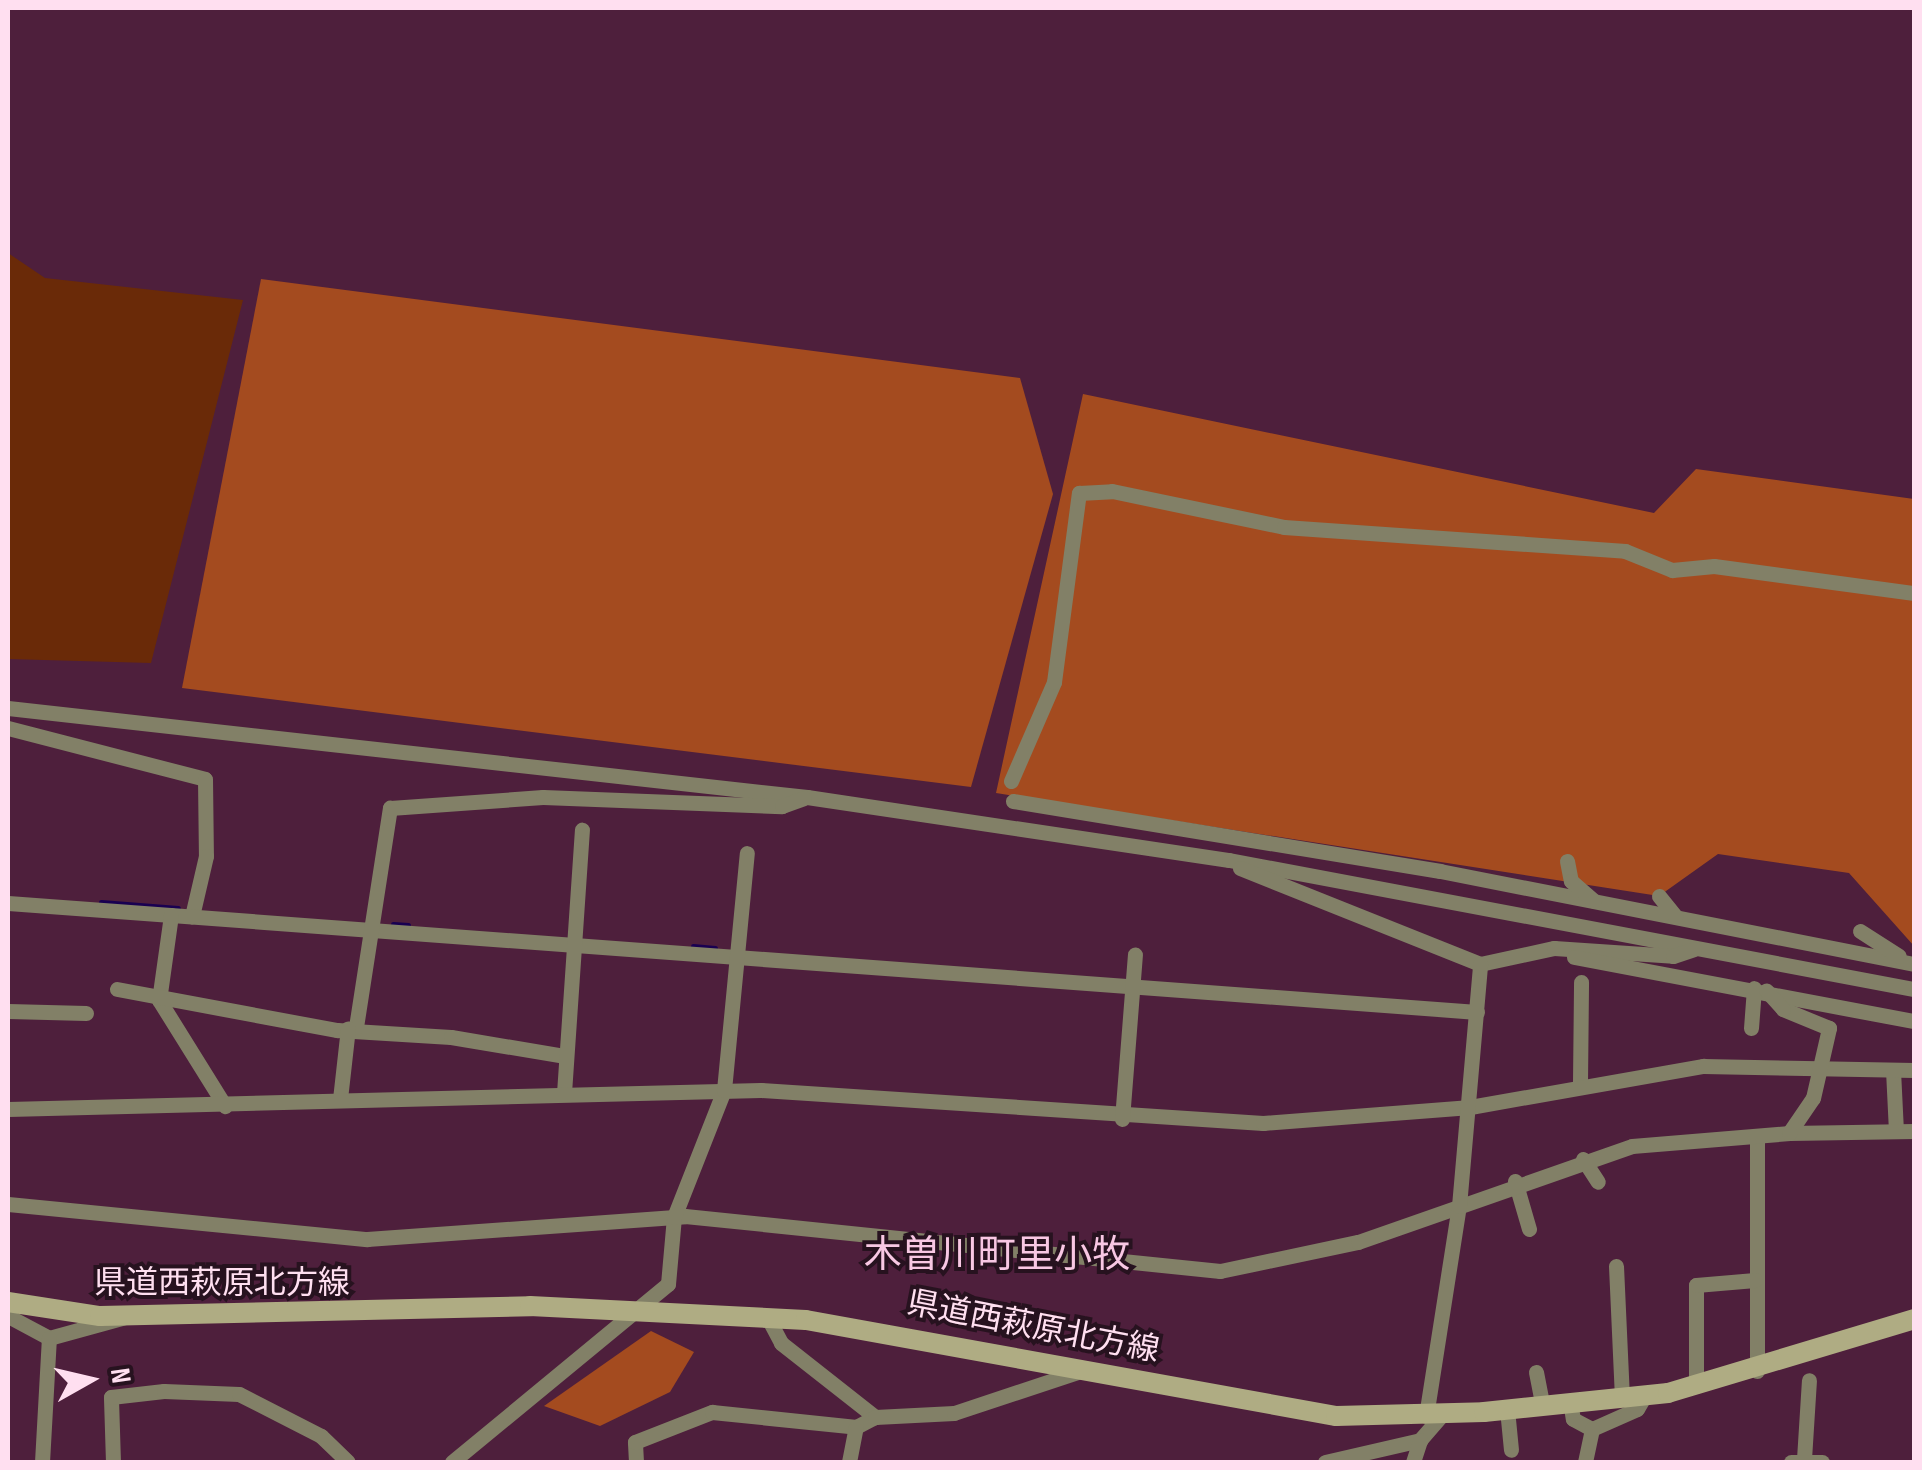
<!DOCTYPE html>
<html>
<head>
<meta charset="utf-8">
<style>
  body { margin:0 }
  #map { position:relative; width:1922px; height:1470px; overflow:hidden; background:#4e1f3c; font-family:"Sofia Sans Condensed","Noto Sans JP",sans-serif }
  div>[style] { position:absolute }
  .green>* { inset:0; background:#6a2a08 }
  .forest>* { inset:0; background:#a44b1f }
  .stream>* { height:5px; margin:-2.5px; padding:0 2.5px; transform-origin:2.5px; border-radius:2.5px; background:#190051 }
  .street>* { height:15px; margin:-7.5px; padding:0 7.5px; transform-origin:7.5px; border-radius:7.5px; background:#828067 }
  .secondary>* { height:20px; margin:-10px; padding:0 10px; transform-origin:10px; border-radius:10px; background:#afac83 }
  span { translate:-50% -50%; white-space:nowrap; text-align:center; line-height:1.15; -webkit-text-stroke:8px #27121f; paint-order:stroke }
  .street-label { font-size:32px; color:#ffdff0 }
  .quarter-label { font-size:38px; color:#f8c7e3 }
  .frame { position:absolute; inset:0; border:10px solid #ffdff0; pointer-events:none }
  .north { position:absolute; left:40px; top:1330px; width:100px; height:100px; -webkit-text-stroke:8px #27121f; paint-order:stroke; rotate:82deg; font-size:28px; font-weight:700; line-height:40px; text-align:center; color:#ffdff0 }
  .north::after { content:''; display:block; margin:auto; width:35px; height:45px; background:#ffdff0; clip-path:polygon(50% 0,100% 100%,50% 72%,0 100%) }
</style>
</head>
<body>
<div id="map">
  <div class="green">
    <div style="clip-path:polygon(8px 253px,45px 278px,243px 300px,151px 663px,8px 659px)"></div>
  </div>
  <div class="forest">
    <div style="clip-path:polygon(261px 279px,1020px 378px,1053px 494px,971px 787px,182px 688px)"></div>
    <div style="clip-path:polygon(1083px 394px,1654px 513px,1696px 469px,1914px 499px,1914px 946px,1849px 873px,1718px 854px,1659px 896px,996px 793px)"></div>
    <div style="clip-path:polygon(651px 1331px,694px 1352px,670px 1392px,600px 1426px,544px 1406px)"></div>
  </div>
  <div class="stream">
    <div style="left:101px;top:902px;width:77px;rotate:4.5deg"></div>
    <div style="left:393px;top:924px;width:15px;rotate:4deg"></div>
    <div style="left:693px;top:946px;width:22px;rotate:5deg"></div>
  </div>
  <div class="street">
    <div style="left:8px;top:708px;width:804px;rotate:6.36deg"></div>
    <div style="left:807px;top:797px;width:427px;rotate:8.5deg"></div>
    <div style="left:1229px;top:860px;width:697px;rotate:10.67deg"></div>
    <div style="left:8px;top:728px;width:203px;rotate:14.5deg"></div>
    <div style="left:205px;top:779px;width:77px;rotate:89.3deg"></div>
    <div style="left:206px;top:856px;width:62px;rotate:103.1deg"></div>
    <div style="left:1011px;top:781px;width:108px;rotate:-66.5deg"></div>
    <div style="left:1054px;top:682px;width:191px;rotate:-82.5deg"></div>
    <div style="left:1079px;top:493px;width:33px;rotate:-3deg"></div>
    <div style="left:1112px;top:491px;width:176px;rotate:11.8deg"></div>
    <div style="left:1284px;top:527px;width:342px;rotate:4deg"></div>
    <div style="left:1625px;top:551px;width:51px;rotate:22deg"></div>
    <div style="left:1672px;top:570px;width:42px;rotate:-5.4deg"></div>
    <div style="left:1714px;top:566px;width:202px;rotate:7.7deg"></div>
    <div style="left:1013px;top:801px;width:433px;rotate:9.3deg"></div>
    <div style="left:1440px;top:871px;width:483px;rotate:11.1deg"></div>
    <div style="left:1567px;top:861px;width:20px;rotate:79deg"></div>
    <div style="left:1571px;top:881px;width:30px;rotate:41deg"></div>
    <div style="left:1240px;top:868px;width:258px;rotate:21.8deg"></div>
    <div style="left:1480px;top:964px;width:76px;rotate:-12.2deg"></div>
    <div style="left:1554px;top:948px;width:119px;rotate:3.8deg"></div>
    <div style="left:1673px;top:956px;width:22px;rotate:-18deg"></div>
    <div style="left:1659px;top:896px;width:26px;rotate:51deg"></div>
    <div style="left:8px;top:903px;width:1473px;rotate:4.24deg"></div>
    <div style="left:171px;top:915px;width:86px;rotate:98deg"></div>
    <div style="left:159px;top:1000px;width:125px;rotate:58.1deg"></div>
    <div style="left:1860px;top:931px;width:46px;rotate:32.7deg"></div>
    <div style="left:1574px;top:957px;width:346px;rotate:10.7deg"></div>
    <div style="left:117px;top:989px;width:224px;rotate:10.6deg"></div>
    <div style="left:337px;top:1030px;width:114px;rotate:3.5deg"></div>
    <div style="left:451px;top:1037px;width:116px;rotate:9.5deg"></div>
    <div style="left:8px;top:1011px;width:78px;rotate:1.5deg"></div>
    <div style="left:356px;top:1027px;width:222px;rotate:-81.2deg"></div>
    <div style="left:390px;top:808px;width:153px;rotate:-4.1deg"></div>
    <div style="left:543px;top:797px;width:239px;rotate:2.2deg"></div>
    <div style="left:782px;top:806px;width:23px;rotate:-20deg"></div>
    <div style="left:1751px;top:1028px;width:40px;rotate:-85.7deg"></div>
    <div style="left:1893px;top:1070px;width:61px;rotate:87.2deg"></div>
    <div style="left:1580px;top:1082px;width:100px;rotate:-89.4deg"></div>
    <div style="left:564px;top:1093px;width:264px;rotate:-86.1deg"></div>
    <div style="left:340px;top:1099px;width:71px;rotate:-83.6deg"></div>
    <div style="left:8px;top:1109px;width:753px;rotate:-1.45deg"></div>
    <div style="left:761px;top:1090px;width:503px;rotate:3.76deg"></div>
    <div style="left:1263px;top:1123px;width:208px;rotate:-4.4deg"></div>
    <div style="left:1470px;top:1107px;width:237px;rotate:-10deg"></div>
    <div style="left:1703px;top:1066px;width:211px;rotate:1.1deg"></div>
    <div style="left:1122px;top:1119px;width:165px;rotate:-85.5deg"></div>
    <div style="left:1789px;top:1133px;width:125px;rotate:-0.9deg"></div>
    <div style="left:1757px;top:1136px;width:235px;rotate:90deg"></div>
    <div style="left:1583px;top:1159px;width:27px;rotate:57deg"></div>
    <div style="left:1515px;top:1181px;width:50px;rotate:73.7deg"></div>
    <div style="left:8px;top:1204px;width:361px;rotate:5.6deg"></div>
    <div style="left:367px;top:1239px;width:319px;rotate:-4.1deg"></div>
    <div style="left:685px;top:1216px;width:538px;rotate:5.87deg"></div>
    <div style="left:1220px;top:1271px;width:141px;rotate:-11.9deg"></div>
    <div style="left:1358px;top:1242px;width:290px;rotate:-19.3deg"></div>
    <div style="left:1632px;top:1146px;width:158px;rotate:-4.7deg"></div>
    <div style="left:1789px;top:1133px;width:42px;rotate:-55.6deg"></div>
    <div style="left:1813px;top:1098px;width:72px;rotate:-77.1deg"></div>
    <div style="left:1829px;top:1028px;width:50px;rotate:-157.6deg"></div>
    <div style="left:1783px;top:1009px;width:25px;rotate:-132deg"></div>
    <div style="left:1616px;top:1266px;width:131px;rotate:87.4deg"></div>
    <div style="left:8px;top:1316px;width:47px;rotate:28.2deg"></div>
    <div style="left:49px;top:1338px;width:83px;rotate:-15.4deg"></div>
    <div style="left:769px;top:1320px;width:26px;rotate:62deg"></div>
    <div style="left:781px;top:1343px;width:120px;rotate:38.2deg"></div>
    <div style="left:1536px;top:1372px;width:33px;rotate:79deg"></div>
    <div style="left:1696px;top:1386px;width:101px;rotate:-90deg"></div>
    <div style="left:1696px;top:1285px;width:59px;rotate:-4.8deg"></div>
    <div style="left:1570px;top:1401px;width:18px;rotate:81deg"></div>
    <div style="left:1573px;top:1419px;width:21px;rotate:28deg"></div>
    <div style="left:1592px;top:1429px;width:49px;rotate:-24deg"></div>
    <div style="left:1637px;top:1409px;width:16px;rotate:-60deg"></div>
    <div style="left:1507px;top:1409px;width:41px;rotate:84.4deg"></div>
    <div style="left:1426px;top:1416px;width:213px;rotate:-81.1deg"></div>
    <div style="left:1459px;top:1206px;width:243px;rotate:-85deg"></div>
    <div style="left:1804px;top:1459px;width:79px;rotate:-86.4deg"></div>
    <div style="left:42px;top:1462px;width:124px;rotate:-86.8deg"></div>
    <div style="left:113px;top:1462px;width:65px;rotate:-91.8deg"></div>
    <div style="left:111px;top:1397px;width:53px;rotate:-6.5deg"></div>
    <div style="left:164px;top:1391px;width:75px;rotate:2.3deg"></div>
    <div style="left:239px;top:1394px;width:92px;rotate:27.1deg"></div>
    <div style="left:321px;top:1436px;width:37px;rotate:44deg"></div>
    <div style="left:452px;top:1462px;width:280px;rotate:-39.5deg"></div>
    <div style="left:668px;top:1284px;width:67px;rotate:-84.9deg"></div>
    <div style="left:674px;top:1217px;width:136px;rotate:-68.5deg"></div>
    <div style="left:724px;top:1090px;width:238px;rotate:-84.5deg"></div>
    <div style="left:636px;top:1462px;width:20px;rotate:-93deg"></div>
    <div style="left:635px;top:1442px;width:83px;rotate:-21.3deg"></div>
    <div style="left:712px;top:1412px;width:145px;rotate:5.9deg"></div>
    <div style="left:856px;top:1427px;width:21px;rotate:-28deg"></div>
    <div style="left:875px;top:1417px;width:79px;rotate:-2.9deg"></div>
    <div style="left:954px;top:1413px;width:133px;rotate:-18.4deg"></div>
    <div style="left:849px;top:1462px;width:36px;rotate:-79deg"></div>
    <div style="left:1325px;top:1462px;width:98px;rotate:-13deg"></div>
    <div style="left:1420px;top:1440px;width:33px;rotate:-49deg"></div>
    <div style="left:1413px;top:1462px;width:23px;rotate:-72deg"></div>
    <div style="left:1585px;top:1462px;width:34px;rotate:-78deg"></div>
    <div style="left:1791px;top:1462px;width:31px"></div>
  </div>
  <div class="secondary">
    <div style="left:8px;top:1302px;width:93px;rotate:8.7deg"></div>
    <div style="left:100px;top:1316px;width:430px;rotate:-1.3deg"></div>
    <div style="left:530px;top:1306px;width:276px;rotate:2.9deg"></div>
    <div style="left:806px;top:1320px;width:539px;rotate:10.27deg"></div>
    <div style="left:1336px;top:1416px;width:148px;rotate:-1.5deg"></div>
    <div style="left:1484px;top:1412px;width:185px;rotate:-5.9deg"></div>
    <div style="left:1668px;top:1393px;width:257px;rotate:-16.7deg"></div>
  </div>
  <div class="street-label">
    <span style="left:222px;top:1284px">県道西萩原北方線</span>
    <span style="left:1033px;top:1328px;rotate:11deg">県道西萩原北方線</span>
  </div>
  <div class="quarter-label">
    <span style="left:997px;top:1256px">木曽川町里小牧</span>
  </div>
  <div class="frame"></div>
  <div class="north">N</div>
</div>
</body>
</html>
